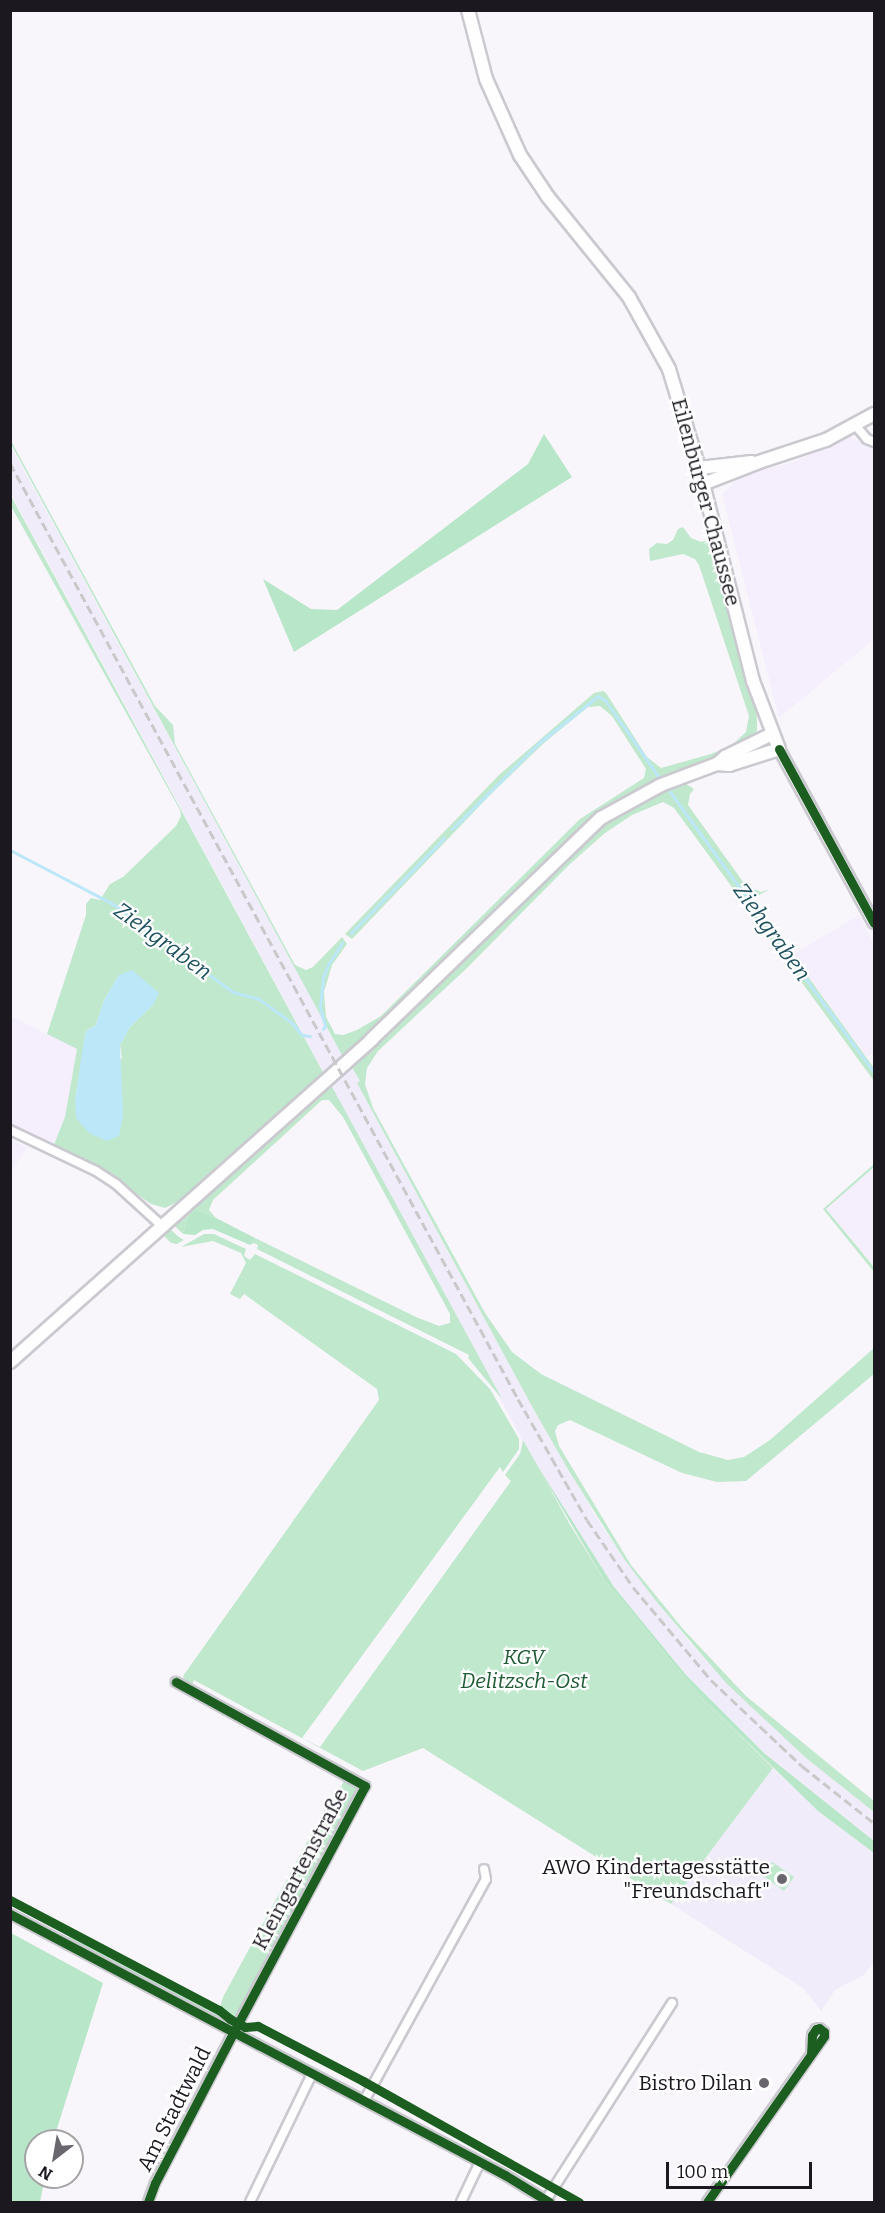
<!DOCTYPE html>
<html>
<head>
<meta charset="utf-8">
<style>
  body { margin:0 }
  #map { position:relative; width:885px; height:2213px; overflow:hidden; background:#f8f6fb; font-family:Bitter,serif }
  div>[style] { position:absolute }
  .commercial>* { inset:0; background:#f5eefc }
  .built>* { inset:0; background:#f1ecf9 }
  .green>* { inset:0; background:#bfe8cd }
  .forest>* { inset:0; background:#b8e6c8 }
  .water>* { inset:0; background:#bbe7f8 }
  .stream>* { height:3px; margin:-1.5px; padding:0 1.5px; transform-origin:1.5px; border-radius:1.5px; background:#bbe7f8 }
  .roads { filter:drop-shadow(2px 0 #cbc9d0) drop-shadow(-2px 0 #cbc9d0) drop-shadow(0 2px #cbc9d0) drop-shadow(0 -2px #cbc9d0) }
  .minor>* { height:8px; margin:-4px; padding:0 4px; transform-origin:4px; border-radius:4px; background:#fefefe }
  .tertiary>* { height:10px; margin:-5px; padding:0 5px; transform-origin:5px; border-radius:5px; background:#fefefe }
  .secondary>* { height:12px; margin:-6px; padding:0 6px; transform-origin:6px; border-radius:6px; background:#fefefe }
  .rail>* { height:3px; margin-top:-1.5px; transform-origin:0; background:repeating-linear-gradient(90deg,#c9c9cb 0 9px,transparent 0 13.5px) }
  .cycleway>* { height:9px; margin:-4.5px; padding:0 4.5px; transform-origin:4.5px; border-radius:4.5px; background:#1b5e20 }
  .dots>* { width:16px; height:16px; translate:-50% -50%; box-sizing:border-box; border:3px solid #fff; border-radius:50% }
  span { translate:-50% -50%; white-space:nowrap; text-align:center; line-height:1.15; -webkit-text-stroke:4.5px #fff; paint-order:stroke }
  .street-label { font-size:21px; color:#1c1820 }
  .park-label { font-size:21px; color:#1f5c36; font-style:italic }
  .poi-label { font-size:21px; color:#1c1820 }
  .right { translate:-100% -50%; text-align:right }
  .water-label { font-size:22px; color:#1f5261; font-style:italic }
  .frame { position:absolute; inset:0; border:12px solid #1c1820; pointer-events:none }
  .north { position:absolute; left:24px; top:2129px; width:60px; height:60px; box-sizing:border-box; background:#fff; border:2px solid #a4a3a6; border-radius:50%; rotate:211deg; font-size:16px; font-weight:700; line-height:24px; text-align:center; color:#1c1820 }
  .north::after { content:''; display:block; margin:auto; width:21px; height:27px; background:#69666d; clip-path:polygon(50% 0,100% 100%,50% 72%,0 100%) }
  .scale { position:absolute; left:666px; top:2162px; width:146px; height:27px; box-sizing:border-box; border:3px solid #1c1820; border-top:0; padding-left:8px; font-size:18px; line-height:21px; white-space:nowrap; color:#1c1820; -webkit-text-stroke:4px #fff; paint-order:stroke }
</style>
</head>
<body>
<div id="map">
  <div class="commercial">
    <div style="clip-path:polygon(850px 437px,874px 449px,874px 639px,779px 718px,722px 494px,741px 476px,793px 462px)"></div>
    <div style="clip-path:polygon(859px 915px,874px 945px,874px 1052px,867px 1057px,792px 955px)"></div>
    <div style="clip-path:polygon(13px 1017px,77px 1049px,65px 1117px,53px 1147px,11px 1124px,10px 1022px)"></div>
    <div style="clip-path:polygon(11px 1139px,27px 1148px,11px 1171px)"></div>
    <div style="clip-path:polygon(874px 1167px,874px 1266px,826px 1209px)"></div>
  </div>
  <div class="built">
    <div style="clip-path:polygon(10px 444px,348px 1066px,350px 1064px,360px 1081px,357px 1083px,534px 1410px,595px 1515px,624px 1559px,692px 1645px,806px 1758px,874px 1812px,874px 1841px,764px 1753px,686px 1675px,614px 1587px,561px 1505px,530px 1454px,11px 494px)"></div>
    <div style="clip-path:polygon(773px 1768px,818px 1811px,874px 1853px,874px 1961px,864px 1975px,835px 1990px,821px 2011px,803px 1988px,671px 1904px)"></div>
  </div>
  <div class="green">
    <div style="clip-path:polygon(10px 439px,155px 706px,173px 725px,175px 744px,295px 965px,306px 970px,313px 967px,342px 937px,347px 944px,332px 965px,324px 992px,326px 1017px,335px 1034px,343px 1035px,357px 1030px,381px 1016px,580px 819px,644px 778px,646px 769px,612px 716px,600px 706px,588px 707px,544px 743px,491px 794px,352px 939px,345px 934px,499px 775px,594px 693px,603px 691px,606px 693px,647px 757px,661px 768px,711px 754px,732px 745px,746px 732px,749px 716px,699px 565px,695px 559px,683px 554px,650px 561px,649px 549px,657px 543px,667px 544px,673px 540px,678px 529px,683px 527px,691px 538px,701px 542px,710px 539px,757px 716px,757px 731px,748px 741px,723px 755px,636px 791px,591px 820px,469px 939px,343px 1057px,11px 444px)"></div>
    <div style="clip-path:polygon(evenodd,10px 494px,324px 1074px,214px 1173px,179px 1201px,165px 1208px,151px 1204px,98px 1167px,53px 1147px,65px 1117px,77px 1049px,47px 1034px,86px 915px,86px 904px,91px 898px,100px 900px,110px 884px,123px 877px,176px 826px,181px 816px,180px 810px,11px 506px,10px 494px,119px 975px,153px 1005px,130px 1027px,120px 1045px,122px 1058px,75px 1101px,86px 1031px,96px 1025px,104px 1000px,119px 975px)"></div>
    <div style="clip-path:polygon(683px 782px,694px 789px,690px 794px,688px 805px,746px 886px,761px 892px,770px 889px,752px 899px,874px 1068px,874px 1081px,674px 808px,663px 802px,632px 815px,605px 833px,570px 864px,467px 968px,378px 1051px,367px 1068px,365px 1084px,373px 1108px,485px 1313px,512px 1352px,541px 1374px,699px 1452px,728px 1460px,744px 1457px,770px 1440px,874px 1348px,874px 1374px,746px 1481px,717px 1482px,682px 1473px,570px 1420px,558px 1425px,555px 1431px,559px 1446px,631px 1565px,683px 1629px,746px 1696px,874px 1801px,874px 1812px,806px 1758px,726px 1683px,656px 1601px,624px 1559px,569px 1471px,534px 1410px,357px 1083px,360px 1081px,350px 1064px,610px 817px,644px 797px)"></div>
    <div style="clip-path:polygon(330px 1083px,502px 1399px,468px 1358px,469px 1355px,257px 1249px,258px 1245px,254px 1243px,250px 1245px,255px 1238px,416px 1317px,439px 1326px,450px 1323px,450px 1314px,343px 1117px,329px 1100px,322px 1100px,213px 1200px,209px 1210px,216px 1218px,196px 1209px,188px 1216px,183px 1234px,174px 1225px)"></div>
    <div style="clip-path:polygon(874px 1164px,874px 1167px,826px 1209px,874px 1267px,874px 1272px,823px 1209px)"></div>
    <div style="clip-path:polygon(170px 1229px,179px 1237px,184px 1240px,177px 1244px,171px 1243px,163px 1235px)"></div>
    <div style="clip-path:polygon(204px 1234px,214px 1234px,246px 1249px,244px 1256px,250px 1260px,255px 1254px,456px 1354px,490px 1389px,519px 1439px,519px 1449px,503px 1472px,500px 1467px,302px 1738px,320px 1747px,511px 1481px,505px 1475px,520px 1454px,523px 1440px,569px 1523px,603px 1578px,699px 1695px,773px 1768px,671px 1904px,423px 1748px,363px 1771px,194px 1680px,191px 1687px,185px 1684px,183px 1676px,379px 1400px,377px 1389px,244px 1294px,240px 1299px,230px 1294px,246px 1263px,241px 1253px,213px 1241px,181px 1247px)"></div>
    <div style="clip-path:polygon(347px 1776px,365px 1786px,233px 2033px,69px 1946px,69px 1932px,219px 2010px,223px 1997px,330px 1800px,333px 1801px)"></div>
    <div style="clip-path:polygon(772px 1862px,794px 1877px,784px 1891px,762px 1875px)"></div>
  </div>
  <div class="forest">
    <div style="clip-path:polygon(544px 434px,572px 477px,294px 652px,263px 579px,311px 609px,337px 610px,528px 464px)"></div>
    <div style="clip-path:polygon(196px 1209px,216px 1218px,255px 1238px,250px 1245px,213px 1229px,203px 1230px,195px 1235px,183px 1234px,188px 1216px)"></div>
    <div style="clip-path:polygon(530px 1454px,614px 1587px,686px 1675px,764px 1753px,874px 1841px,874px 1853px,818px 1811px,699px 1695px,603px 1578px)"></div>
    <div style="clip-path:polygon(11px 1933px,103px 1983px,53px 2141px,36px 2141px,36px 2177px,45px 2177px,40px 2202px,11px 2202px)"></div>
  </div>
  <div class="water">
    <div style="clip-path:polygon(132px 970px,159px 993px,153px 1005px,130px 1027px,120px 1045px,123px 1116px,119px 1136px,107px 1141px,89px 1133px,76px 1118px,75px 1101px,82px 1053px,86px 1031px,96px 1025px,104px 1000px,119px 975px)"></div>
  </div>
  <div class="stream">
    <div style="left:670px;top:792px;width:347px;rotate:54deg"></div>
    <div style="left:452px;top:829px;width:124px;rotate:-44.7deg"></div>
    <div style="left:540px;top:742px;width:74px;rotate:-38.4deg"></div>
    <div style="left:598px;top:696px;width:8px;rotate:30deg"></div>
    <div style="left:605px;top:700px;width:93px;rotate:55.1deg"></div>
    <div style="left:10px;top:850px;width:116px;rotate:27.7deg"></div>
    <div style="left:113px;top:904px;width:149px;rotate:36.3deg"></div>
    <div style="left:233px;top:992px;width:27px;rotate:15deg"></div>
    <div style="left:259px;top:999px;width:39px;rotate:36deg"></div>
    <div style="left:291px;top:1022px;width:17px;rotate:50deg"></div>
    <div style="left:302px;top:1035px;width:8px;rotate:7deg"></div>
    <div style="left:351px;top:933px;width:133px;rotate:-45.6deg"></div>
    <div style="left:323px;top:1029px;width:4px;rotate:-56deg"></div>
    <div style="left:325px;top:1026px;width:20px;rotate:-105deg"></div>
    <div style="left:320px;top:1007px;width:30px;rotate:-84deg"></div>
    <div style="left:323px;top:977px;width:15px;rotate:-67deg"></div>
    <div style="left:329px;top:963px;width:24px;rotate:-57deg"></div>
  </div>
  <div class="roads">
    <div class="minor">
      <div style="left:856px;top:426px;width:17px;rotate:50deg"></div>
      <div style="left:867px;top:439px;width:8px;rotate:23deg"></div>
      <div style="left:10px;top:1130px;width:95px;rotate:25.5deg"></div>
      <div style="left:96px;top:1171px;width:24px;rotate:33deg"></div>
      <div style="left:116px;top:1184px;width:62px;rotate:42.4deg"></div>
      <div style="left:10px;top:1914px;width:560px;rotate:27.8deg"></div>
      <div style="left:505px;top:2175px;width:52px;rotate:31.5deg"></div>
      <div style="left:364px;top:2101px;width:253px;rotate:-61.2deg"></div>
      <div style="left:486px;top:1879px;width:10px;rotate:-101deg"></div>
      <div style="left:546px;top:2200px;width:234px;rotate:-57.4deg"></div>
      <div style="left:148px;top:2202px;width:20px;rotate:-70deg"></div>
      <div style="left:155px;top:2183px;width:169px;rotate:-62.5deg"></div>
      <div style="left:233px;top:2033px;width:280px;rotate:-61.9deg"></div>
      <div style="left:365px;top:1786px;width:216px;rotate:-151.2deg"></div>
      <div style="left:250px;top:2202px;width:142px;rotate:-64.2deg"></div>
      <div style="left:461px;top:2202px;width:44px;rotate:-64.6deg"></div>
      <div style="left:707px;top:2202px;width:203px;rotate:-54.8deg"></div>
      <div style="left:824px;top:2036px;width:4px;rotate:-90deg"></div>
      <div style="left:824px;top:2032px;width:6px;rotate:-141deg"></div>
      <div style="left:819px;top:2028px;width:3px;rotate:162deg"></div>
      <div style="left:816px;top:2029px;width:7px;rotate:124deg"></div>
      <div style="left:812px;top:2035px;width:18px;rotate:93deg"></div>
    </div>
    <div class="tertiary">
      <div style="left:779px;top:749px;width:198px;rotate:61.4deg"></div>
    </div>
    <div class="secondary">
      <div style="left:699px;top:468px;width:53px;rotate:-6.5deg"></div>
      <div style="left:703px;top:484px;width:60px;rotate:-21.4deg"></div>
      <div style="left:759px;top:462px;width:71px;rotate:-18.2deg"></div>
      <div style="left:826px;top:440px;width:55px;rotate:-28.4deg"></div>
      <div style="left:717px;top:764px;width:11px;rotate:-41deg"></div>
      <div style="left:725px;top:757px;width:52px;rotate:-26.1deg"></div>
      <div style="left:10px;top:1362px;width:485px;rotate:-41.7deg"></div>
      <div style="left:372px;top:1039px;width:318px;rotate:-44deg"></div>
      <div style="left:601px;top:818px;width:68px;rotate:-28.8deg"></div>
      <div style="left:661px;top:785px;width:60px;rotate:-20.6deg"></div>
      <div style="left:717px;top:764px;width:12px;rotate:5deg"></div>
      <div style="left:729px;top:765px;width:52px;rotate:-17.7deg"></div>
      <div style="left:779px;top:749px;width:73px;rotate:-110.9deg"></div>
      <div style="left:753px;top:681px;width:220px;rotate:-104.2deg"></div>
      <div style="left:699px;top:468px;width:103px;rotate:-106.9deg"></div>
      <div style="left:669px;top:369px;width:82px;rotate:-119.1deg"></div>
      <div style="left:629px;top:297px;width:129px;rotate:-129deg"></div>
      <div style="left:548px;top:197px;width:50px;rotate:-123.7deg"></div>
      <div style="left:520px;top:155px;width:83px;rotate:-114.1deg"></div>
      <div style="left:486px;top:79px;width:71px;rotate:-104.6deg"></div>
    </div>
  </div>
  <div class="rail">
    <div style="left:10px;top:463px;width:1065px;rotate:61.51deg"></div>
    <div style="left:518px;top:1399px;width:139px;rotate:60.3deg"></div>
    <div style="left:587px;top:1520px;width:81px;rotate:55.5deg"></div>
    <div style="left:633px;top:1587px;width:121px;rotate:50deg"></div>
    <div style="left:711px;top:1680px;width:125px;rotate:43.4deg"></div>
    <div style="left:802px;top:1766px;width:92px;rotate:38.4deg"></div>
  </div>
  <div class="cycleway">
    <div style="left:779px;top:749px;width:198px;rotate:61.4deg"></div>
    <div style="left:10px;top:1900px;width:236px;rotate:27.8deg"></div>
    <div style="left:219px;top:2010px;width:14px;rotate:39deg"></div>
    <div style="left:230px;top:2019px;width:17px;rotate:28deg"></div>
    <div style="left:245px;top:2027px;width:13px;rotate:-4deg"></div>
    <div style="left:258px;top:2026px;width:119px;rotate:27.6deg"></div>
    <div style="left:363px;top:2081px;width:248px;rotate:29.3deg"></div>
    <div style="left:10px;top:1914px;width:560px;rotate:27.8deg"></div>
    <div style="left:505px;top:2175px;width:52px;rotate:31.5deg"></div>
    <div style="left:148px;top:2202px;width:20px;rotate:-70deg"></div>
    <div style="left:155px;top:2183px;width:169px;rotate:-62.5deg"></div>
    <div style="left:233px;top:2033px;width:280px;rotate:-61.9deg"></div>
    <div style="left:365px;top:1786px;width:216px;rotate:-151.2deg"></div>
    <div style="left:707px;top:2202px;width:203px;rotate:-54.8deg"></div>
    <div style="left:824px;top:2036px;width:4px;rotate:-90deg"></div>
    <div style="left:824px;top:2032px;width:6px;rotate:-141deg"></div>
    <div style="left:819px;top:2028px;width:3px;rotate:162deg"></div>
    <div style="left:816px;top:2029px;width:7px;rotate:124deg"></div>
    <div style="left:812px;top:2035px;width:18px;rotate:93deg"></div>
  </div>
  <div class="dots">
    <div style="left:782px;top:1879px;background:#69666d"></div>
    <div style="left:764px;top:2083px;background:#69666d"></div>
  </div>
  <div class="street-label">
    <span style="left:706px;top:502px;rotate:75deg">Eilenburger Chaussee</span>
    <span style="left:300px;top:1869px;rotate:-62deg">Kleingartenstraße</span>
    <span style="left:174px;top:2109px;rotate:-63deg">Am Stadtwald</span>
  </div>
  <div class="park-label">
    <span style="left:524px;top:1669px">KGV<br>Delitzsch-Ost</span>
  </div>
  <div class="poi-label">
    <span class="right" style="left:770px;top:1879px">AWO Kindertagesstätte<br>"Freundschaft"</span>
    <span class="right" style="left:752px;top:2083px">Bistro Dilan</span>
  </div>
  <div class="water-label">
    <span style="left:772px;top:932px;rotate:54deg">Ziehgraben</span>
    <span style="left:163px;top:941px;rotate:36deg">Ziehgraben</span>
  </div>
  <div class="frame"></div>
  <div class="north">N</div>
  <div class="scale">100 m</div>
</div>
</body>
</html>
